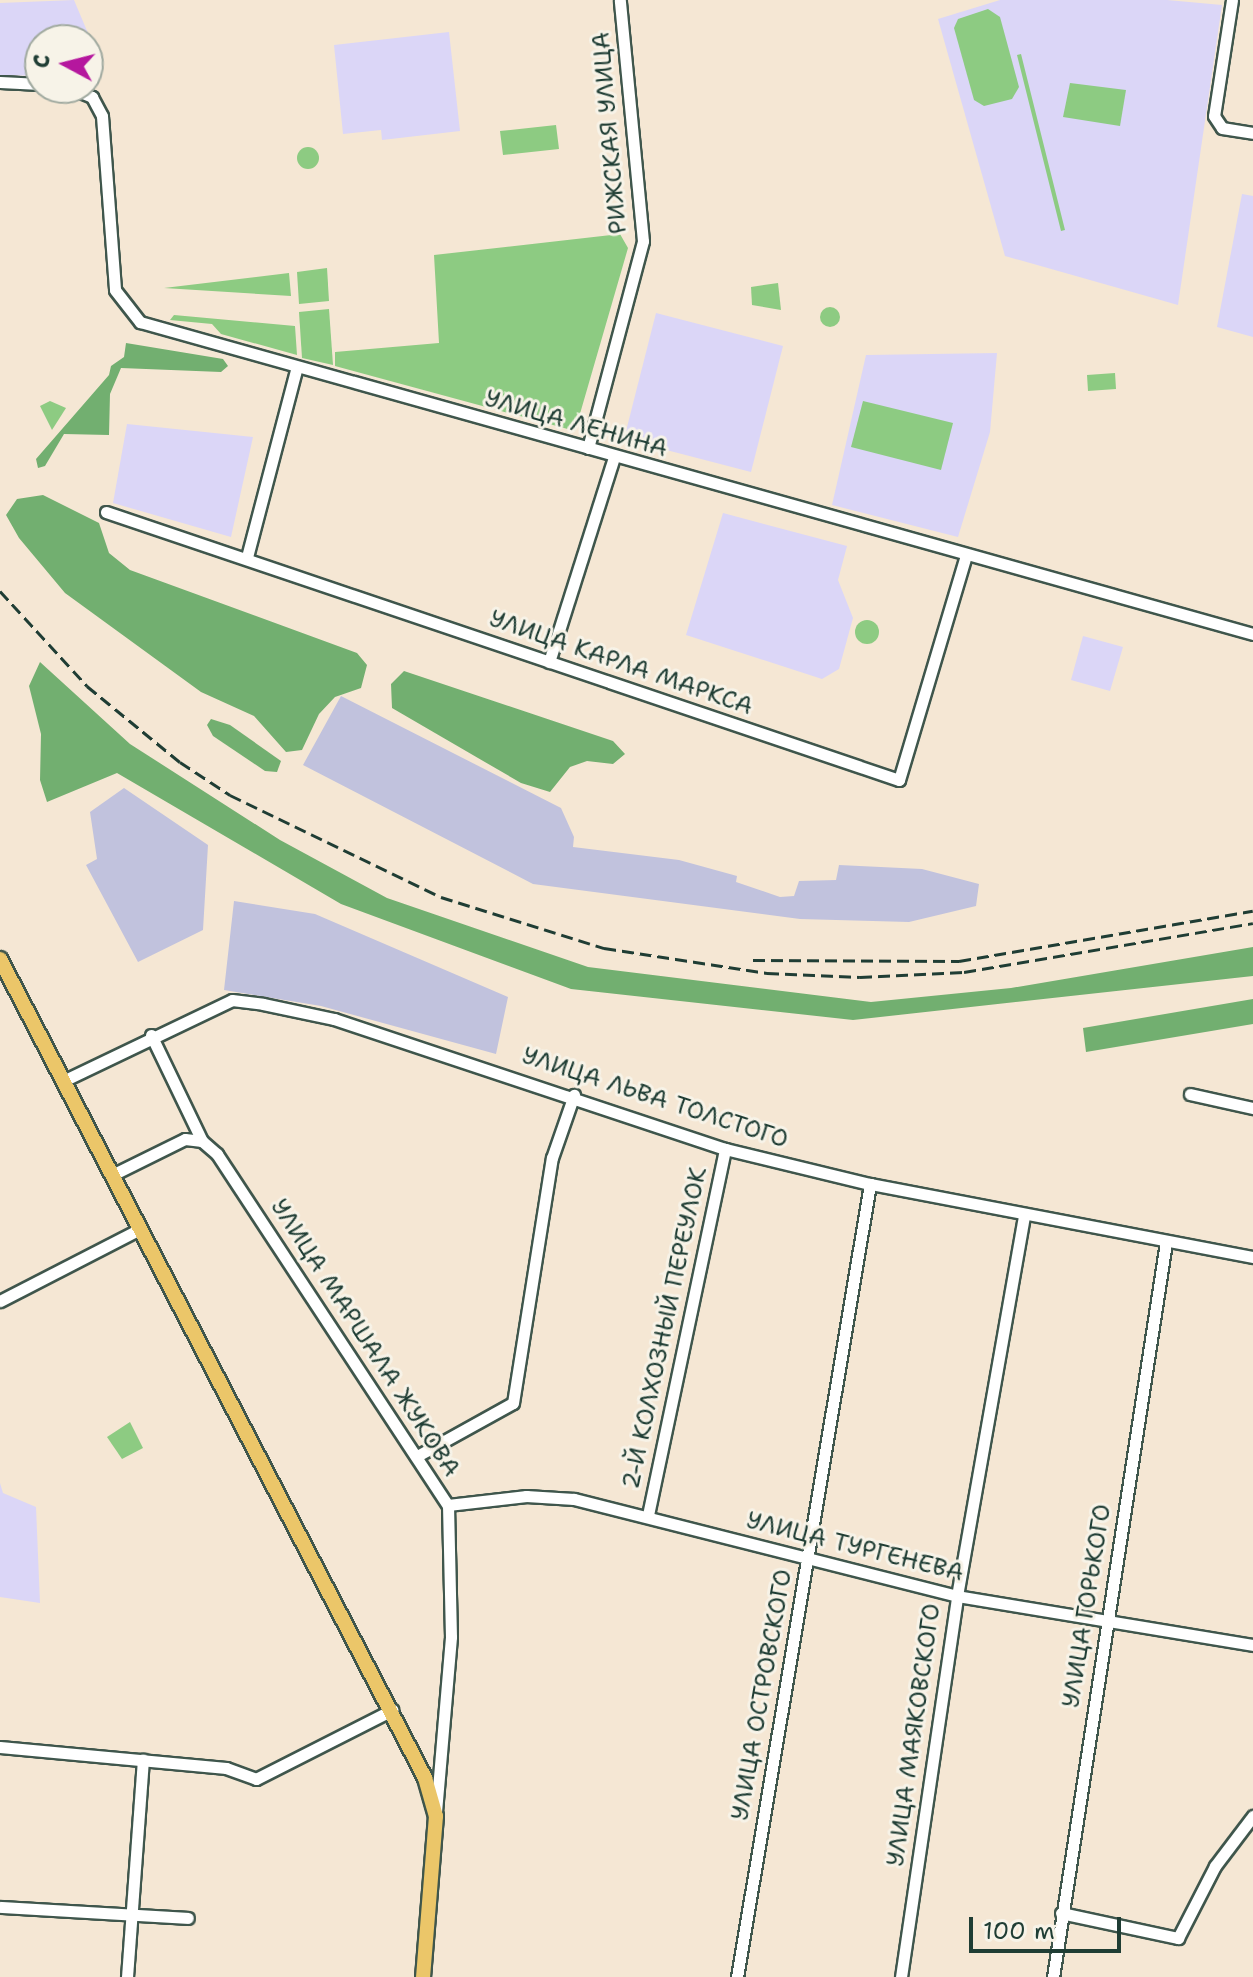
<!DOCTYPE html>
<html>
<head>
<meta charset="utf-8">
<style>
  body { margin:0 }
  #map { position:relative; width:1253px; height:1977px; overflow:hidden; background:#f5e7d4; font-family:"Shantell Sans",sans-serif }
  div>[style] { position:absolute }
  .built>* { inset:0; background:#dbd6f7 }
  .industrial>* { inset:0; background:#c1c2dd }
  .green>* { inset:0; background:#8dcb82 }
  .round { border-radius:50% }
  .forest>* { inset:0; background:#72af70 }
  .roads { filter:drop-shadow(2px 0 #3f564c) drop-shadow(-2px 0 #3f564c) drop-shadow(0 2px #3f564c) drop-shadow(0 -2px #3f564c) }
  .minor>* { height:11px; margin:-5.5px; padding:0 5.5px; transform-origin:5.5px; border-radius:5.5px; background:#fff }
  .major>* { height:14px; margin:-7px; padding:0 7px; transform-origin:7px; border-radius:7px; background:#ebc669 }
  .rail>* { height:3px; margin-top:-1.5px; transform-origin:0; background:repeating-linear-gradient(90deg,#1f3d34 0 12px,transparent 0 18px) }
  span { translate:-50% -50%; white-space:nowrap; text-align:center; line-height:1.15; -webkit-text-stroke:6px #f7f3e8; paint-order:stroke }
  .street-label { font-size:24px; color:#1f3d34 }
  .north { position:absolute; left:24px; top:24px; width:80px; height:80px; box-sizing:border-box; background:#f7f3e8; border:2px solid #a1aaa0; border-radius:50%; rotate:277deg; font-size:22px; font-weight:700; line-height:32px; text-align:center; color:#1f3d34 }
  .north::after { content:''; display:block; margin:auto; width:28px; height:36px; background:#b5179e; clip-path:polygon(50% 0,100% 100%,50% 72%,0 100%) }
  .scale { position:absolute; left:969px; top:1917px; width:152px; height:36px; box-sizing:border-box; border:4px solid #1f3d34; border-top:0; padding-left:10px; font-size:24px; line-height:28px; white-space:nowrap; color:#1f3d34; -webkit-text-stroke:6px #f7f3e8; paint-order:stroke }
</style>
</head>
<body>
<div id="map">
  <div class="built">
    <div style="clip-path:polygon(74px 0,98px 57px,97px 74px,88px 75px,88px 40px,40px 40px,40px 76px,0 75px,0 3px)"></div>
    <div style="clip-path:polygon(1000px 0,1167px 0,1222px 5px,1178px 305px,1005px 256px,938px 19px)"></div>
    <div style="clip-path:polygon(449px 32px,460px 131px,382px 140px,381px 130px,343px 134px,334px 45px)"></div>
    <div style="clip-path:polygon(1242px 194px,1253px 196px,1253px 337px,1217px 327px)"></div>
    <div style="clip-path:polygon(656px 313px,783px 346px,751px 472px,624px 439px)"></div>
    <div style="clip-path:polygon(997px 353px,990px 432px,958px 537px,832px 505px,866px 355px)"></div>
    <div style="clip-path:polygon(127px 424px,253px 437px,231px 537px,113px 503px)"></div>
    <div style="clip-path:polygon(723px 513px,847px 546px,838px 580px,853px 618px,839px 669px,822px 679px,686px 635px)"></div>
    <div style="clip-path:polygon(1083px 636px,1123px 647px,1110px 691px,1071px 680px)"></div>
    <div style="clip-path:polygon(0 1483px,3px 1493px,36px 1507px,40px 1603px,0 1597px)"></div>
  </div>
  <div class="industrial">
    <div style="clip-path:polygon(341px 696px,561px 808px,574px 837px,573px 847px,679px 860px,737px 876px,736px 882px,780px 897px,794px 896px,799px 881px,836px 880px,839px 865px,922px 869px,979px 884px,976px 906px,909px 922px,800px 919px,533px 884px,303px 765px)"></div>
    <div style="clip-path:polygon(124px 788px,208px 845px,203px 930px,138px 962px,86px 865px,97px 859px,90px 812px)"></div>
    <div style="clip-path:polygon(234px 901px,315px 914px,508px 997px,496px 1054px,321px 1006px,224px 990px)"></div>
  </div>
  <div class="green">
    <div style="clip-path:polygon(988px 9px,1000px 17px,1019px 87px,1012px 99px,984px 106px,974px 100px,954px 28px,958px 19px)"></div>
    <div style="clip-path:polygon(1021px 54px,1065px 230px,1061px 231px,1017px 55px)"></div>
    <div style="clip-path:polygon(1070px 83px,1126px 90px,1120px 126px,1063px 117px)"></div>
    <div style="clip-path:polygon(556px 125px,559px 149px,503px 155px,500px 131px)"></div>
    <div class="round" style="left:297px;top:147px;width:22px;height:22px"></div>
    <div style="clip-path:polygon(620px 234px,628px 248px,575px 431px,335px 366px,335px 352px,439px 343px,434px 255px)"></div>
    <div style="clip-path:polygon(327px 268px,329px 301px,299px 304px,297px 272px)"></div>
    <div style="clip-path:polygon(289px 273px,291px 296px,164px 288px)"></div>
    <div style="clip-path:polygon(778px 283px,781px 310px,752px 305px,751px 287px)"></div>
    <div class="round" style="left:820px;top:307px;width:20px;height:20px"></div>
    <div style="clip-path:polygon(329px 309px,333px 365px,302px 358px,299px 312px)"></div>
    <div style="clip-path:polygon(174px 315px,295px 326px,297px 355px,221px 334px,212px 324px,170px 320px)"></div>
    <div style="clip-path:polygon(1115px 373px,1116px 389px,1088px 391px,1087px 375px)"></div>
    <div style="clip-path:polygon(50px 401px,66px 408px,52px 430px,40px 406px)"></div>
    <div style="clip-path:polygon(863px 401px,953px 423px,941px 470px,851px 447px)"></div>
    <div class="round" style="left:855px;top:620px;width:24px;height:24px"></div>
    <div style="clip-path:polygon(130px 1422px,143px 1448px,122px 1459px,107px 1437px)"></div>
  </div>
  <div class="forest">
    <div style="clip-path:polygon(126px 343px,223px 359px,228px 366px,221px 372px,121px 368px,110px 394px,109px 435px,64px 434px,45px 466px,38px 468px,36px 459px,109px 375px,111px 366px,124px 357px)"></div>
    <div style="clip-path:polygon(43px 495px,99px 523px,109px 553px,130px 570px,357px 653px,367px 665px,361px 688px,335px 697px,319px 714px,302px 750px,286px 752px,254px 716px,201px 692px,65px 593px,19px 538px,6px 515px,17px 499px)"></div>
    <div style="clip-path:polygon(40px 662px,130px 744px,280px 840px,387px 898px,588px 967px,871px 1002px,1011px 988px,1253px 947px,1253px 976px,853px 1020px,571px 989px,341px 904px,117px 773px,47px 802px,40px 780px,41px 734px,29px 686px)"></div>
    <div style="clip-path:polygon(404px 671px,613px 741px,625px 754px,613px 764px,587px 761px,570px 767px,550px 792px,521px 783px,392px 708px,391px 684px)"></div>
    <div style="clip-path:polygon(211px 719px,230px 725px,281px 761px,277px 772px,265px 771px,213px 736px,207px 725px)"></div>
    <div style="clip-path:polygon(1253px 999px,1253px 1024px,1086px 1052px,1083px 1028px)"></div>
  </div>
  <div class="roads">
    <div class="minor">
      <div style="left:1232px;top:0;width:117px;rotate:98.8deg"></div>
      <div style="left:1214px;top:116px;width:14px;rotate:56deg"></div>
      <div style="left:1222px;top:128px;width:31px;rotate:9deg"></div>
      <div style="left:0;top:82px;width:40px;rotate:2.9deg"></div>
      <div style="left:70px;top:88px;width:24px;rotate:22deg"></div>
      <div style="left:92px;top:97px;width:21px;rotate:62deg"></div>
      <div style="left:102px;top:116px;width:174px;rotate:85.7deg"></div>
      <div style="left:115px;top:290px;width:41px;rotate:52deg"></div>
      <div style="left:140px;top:322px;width:1156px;rotate:15.66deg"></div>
      <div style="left:588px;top:448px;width:214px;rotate:-75.1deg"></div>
      <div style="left:643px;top:241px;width:242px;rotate:-95.5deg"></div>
      <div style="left:106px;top:512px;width:837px;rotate:18.67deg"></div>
      <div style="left:899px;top:780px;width:235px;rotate:-73.4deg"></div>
      <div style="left:247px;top:557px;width:196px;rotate:-75.3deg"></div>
      <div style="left:549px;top:662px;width:215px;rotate:-72.4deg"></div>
      <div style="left:151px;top:1035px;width:118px;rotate:64.3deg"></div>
      <div style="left:63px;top:1081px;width:187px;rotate:-25.6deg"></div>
      <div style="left:232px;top:1000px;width:31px;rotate:7deg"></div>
      <div style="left:263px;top:1004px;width:73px;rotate:11.9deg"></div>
      <div style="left:334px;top:1019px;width:412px;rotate:18.4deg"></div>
      <div style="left:725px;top:1149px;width:149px;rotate:13.6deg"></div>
      <div style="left:870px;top:1184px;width:390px;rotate:10.8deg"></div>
      <div style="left:1190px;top:1094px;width:65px;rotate:12.5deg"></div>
      <div style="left:112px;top:1175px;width:81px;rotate:-26.3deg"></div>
      <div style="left:185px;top:1139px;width:17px;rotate:7deg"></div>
      <div style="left:202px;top:1141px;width:20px;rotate:41deg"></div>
      <div style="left:217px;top:1154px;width:420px;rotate:56.7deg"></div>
      <div style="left:448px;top:1505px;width:132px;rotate:88.7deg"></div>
      <div style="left:451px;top:1637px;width:176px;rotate:94.9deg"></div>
      <div style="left:0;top:1301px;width:157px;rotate:-27.2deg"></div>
      <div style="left:419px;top:1455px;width:107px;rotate:-29deg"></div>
      <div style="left:513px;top:1403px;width:248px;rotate:-81deg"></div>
      <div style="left:552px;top:1158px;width:67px;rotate:-70.8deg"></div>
      <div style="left:448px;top:1505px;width:79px;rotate:-6.6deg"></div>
      <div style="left:526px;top:1496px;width:48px;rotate:3.6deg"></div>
      <div style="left:574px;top:1499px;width:395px;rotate:14.2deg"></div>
      <div style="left:957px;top:1596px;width:300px;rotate:9.4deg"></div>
      <div style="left:648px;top:1515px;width:374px;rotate:-78.1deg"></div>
      <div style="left:0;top:1747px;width:227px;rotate:5.3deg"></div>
      <div style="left:226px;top:1768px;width:32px;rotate:20deg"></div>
      <div style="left:256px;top:1779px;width:153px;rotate:-26.9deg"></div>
      <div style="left:0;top:1907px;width:188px;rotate:3.3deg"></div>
      <div style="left:1061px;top:1913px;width:120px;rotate:12.1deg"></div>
      <div style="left:1178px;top:1938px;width:81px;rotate:-62.8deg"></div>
      <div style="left:1215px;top:1866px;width:63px;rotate:-52.8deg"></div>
      <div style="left:127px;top:1977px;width:218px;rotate:-85.8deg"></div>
      <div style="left:737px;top:1977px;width:804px;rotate:-80.48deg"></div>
      <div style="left:901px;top:1977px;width:385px;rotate:-81.6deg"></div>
      <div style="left:957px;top:1596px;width:387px;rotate:-80deg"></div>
      <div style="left:1053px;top:1977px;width:744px;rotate:-81.26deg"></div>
    </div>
    <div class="major">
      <div style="left:0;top:959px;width:923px;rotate:62.57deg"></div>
      <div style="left:425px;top:1778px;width:40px;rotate:74deg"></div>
      <div style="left:436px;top:1816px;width:162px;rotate:94.6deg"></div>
    </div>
  </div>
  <div class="rail">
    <div style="left:0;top:591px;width:129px;rotate:47.5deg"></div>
    <div style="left:87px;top:686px;width:120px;rotate:39.3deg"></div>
    <div style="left:180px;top:762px;width:60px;rotate:33.4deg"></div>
    <div style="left:230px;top:795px;width:234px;rotate:25.8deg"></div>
    <div style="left:441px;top:897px;width:171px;rotate:17.4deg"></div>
    <div style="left:604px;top:948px;width:165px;rotate:8.7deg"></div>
    <div style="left:767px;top:973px;width:93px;rotate:2.5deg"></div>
    <div style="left:860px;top:977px;width:104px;rotate:-2.8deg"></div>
    <div style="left:964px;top:972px;width:293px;rotate:-9.6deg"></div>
    <div style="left:753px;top:960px;width:206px;rotate:0.3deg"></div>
    <div style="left:959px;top:961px;width:298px;rotate:-9.7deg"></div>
  </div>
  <div class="street-label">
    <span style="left:610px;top:133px;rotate:-95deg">РИЖСКАЯ УЛИЦА</span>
    <span style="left:576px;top:424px;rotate:16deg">УЛИЦА ЛЕНИНА</span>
    <span style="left:621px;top:663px;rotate:19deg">УЛИЦА КАРЛА МАРКСА</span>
    <span style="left:655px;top:1098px;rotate:18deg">УЛИЦА ЛЬВА ТОЛСТОГО</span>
    <span style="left:665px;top:1328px;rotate:-78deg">2-Й КОЛХОЗНЫЙ ПЕРЕУЛОК</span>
    <span style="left:365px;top:1338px;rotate:57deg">УЛИЦА МАРШАЛА ЖУКОВА</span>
    <span style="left:855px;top:1547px;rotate:14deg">УЛИЦА ТУРГЕНЕВА</span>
    <span style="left:1087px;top:1606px;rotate:-81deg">УЛИЦА ГОРЬКОГО</span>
    <span style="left:762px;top:1695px;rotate:-80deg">УЛИЦА ОСТРОВСКОГО</span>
    <span style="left:914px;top:1735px;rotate:-82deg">УЛИЦА МАЯКОВСКОГО</span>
  </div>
  <div class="north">С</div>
  <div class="scale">100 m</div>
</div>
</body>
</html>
